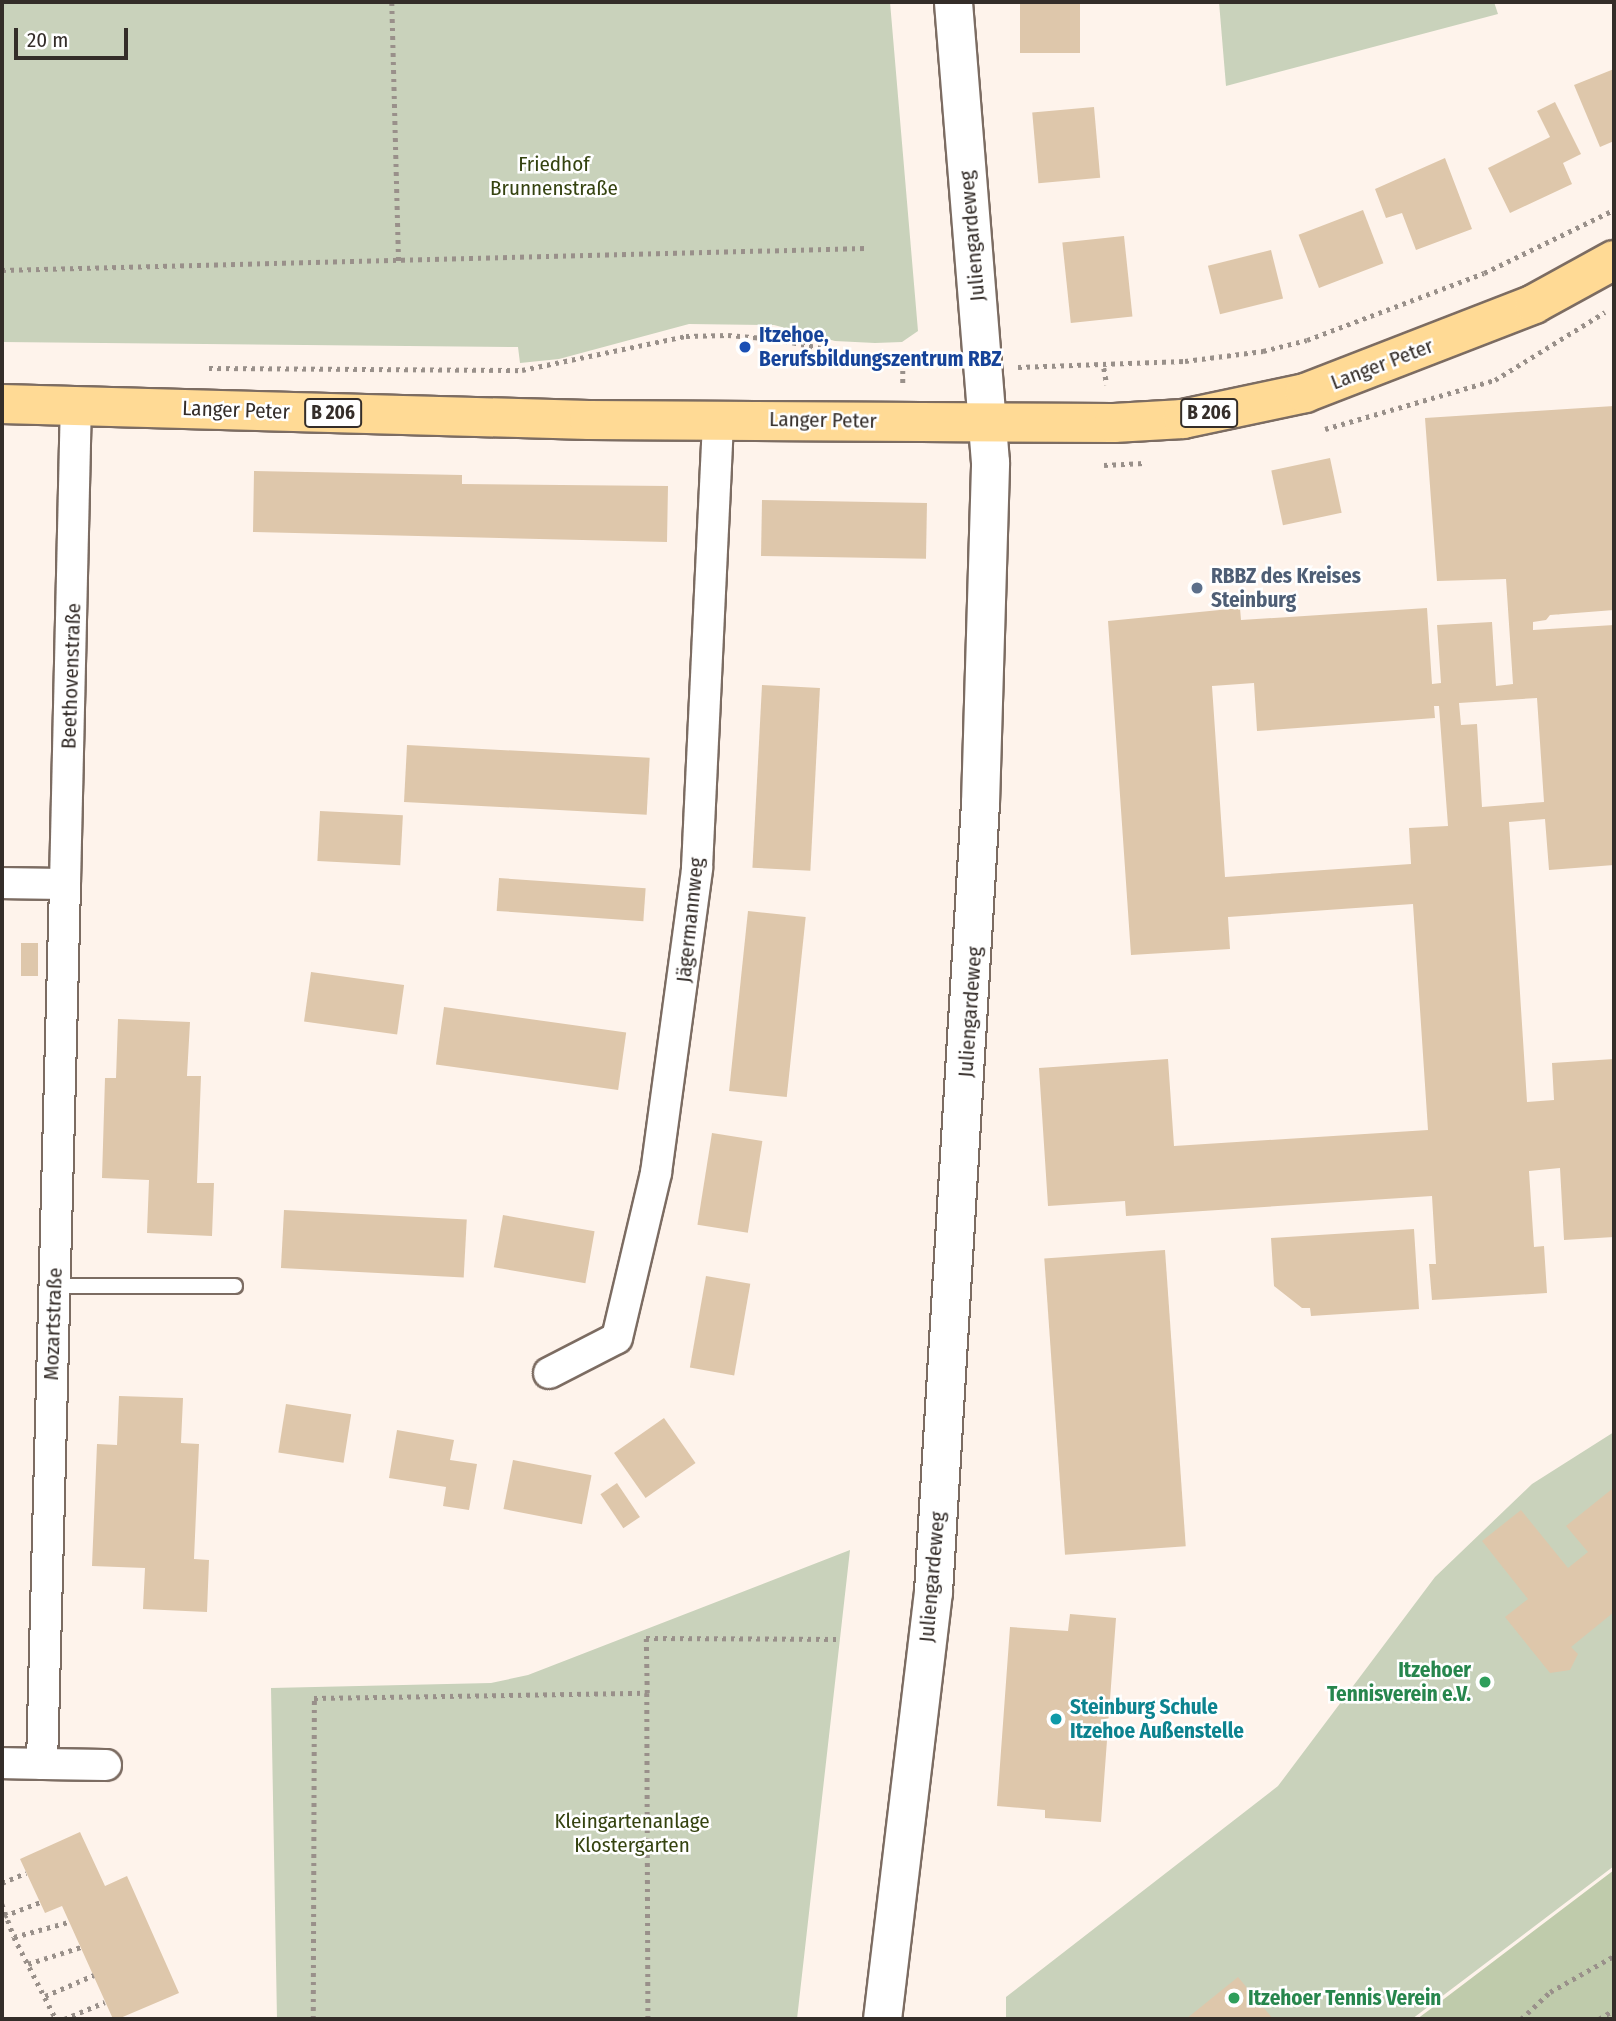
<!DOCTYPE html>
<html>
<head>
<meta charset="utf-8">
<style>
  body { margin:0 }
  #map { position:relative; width:1616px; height:2021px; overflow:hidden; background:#fef3eb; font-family:"Fira Sans Condensed",sans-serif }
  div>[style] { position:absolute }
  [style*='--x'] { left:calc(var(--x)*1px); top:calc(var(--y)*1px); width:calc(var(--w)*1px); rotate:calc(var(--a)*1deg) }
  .green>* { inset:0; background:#c9d2bb }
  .forest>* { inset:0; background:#bfcbab }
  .building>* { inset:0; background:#dec7ab; transform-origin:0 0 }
  .path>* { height:4.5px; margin-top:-2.25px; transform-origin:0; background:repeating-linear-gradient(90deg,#99908a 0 3.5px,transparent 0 8.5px) }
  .roads { filter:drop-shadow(2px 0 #7c6c62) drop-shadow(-2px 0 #7c6c62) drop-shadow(0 2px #7c6c62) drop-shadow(0 -2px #7c6c62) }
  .service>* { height:14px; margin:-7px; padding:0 7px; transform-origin:7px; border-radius:7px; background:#fff }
  .minor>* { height:30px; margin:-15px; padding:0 15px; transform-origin:15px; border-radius:15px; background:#fff }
  .tertiary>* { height:37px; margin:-18.5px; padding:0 18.5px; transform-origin:18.5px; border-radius:18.5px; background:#fff }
  .primary>* { height:38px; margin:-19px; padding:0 19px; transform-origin:19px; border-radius:19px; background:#ffda95 }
  .dots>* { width:19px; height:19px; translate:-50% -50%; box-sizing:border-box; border:4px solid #fff; border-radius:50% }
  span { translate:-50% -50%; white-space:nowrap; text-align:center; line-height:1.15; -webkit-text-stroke:5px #fff; paint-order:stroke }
  .shield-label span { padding:2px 5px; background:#fff; border:2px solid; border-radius:5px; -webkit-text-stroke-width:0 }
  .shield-label { font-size:19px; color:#342d29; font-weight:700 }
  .park-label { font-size:21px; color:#354310 }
  .street-label { font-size:21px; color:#342d29 }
  .transit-label { font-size:21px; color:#164399; font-weight:700 }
  .left { translate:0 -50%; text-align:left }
  .service-label { font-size:21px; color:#4e5e75; font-weight:700 }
  .leisure-label { font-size:21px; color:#27864d; font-weight:700 }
  .right { translate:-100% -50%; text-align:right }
  .culture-label { font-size:21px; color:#0d838f; font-weight:700 }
  .frame { position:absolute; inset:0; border:4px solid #342d29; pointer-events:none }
  .scale { position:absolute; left:14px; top:28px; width:114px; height:32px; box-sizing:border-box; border:4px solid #342d29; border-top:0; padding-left:9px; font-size:21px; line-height:24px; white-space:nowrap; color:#342d29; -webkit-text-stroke:5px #fff; paint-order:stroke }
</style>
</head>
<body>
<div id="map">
  <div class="green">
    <i style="clip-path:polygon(2px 2px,890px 2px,918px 331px,902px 342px,875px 343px,835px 341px,774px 325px,689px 324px,559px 359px,520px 363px,518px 347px,2px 342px)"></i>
    <i style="clip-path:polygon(1219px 2px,1494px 2px,1498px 14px,1226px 86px)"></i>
    <i style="clip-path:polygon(1614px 1432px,1614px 1866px,1412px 2019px,1006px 2019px,1006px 1997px,1278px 1786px,1435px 1577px,1532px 1484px)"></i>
    <i style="clip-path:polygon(850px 1550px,797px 2019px,277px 2019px,271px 1688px,491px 1683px,528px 1675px)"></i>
  </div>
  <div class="forest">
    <i style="clip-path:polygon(1614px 1870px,1614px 2019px,1417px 2019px,1440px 2002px)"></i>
  </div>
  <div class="building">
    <i style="left:1020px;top:2px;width:60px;height:51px"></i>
    <i style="clip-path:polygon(1614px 69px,1614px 141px,1600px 147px,1574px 85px)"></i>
    <i style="clip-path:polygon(1555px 102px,1581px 154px,1563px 163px,1572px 184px,1510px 213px,1488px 168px,1550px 137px,1537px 111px)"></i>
    <i style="left:1094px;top:107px;width:71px;height:62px;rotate:85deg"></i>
    <i style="clip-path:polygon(1445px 158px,1472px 229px,1416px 250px,1402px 213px,1386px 218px,1375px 189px)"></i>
    <i style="left:1363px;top:210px;width:57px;height:69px;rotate:69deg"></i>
    <i style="left:1124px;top:236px;width:81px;height:62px;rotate:84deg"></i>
    <i style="left:1271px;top:250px;width:50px;height:65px;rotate:76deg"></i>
    <i style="clip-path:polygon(evenodd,1614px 406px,1614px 610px,1550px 615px,1546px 620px,1533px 622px,1533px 630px,1614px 625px,1614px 865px,1549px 870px,1545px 819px,1509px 822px,1527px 1102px,1554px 1100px,1552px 1063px,1614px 1059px,1614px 1237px,1564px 1240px,1560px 1168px,1529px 1171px,1534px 1247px,1544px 1246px,1547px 1293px,1432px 1300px,1429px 1264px,1436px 1264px,1432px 1196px,1126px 1216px,1125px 1201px,1048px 1206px,1039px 1068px,1168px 1059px,1174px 1146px,1428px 1130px,1413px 904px,1228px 917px,1230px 949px,1131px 955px,1108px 621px,1240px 608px,1241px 620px,1427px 608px,1432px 684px,1441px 683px,1437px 625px,1492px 622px,1496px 686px,1513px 684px,1506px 579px,1437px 581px,1425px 418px,1614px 406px,1254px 683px,1257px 731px,1435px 718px,1434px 706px,1439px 706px,1448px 826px,1409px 828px,1411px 864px,1225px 877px,1212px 686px,1254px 683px,1614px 406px,1537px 698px,1544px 802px,1482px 807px,1477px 724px,1461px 725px,1459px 703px,1537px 698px)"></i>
    <i style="left:1330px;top:458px;width:56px;height:60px;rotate:78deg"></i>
    <i style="clip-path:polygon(254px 471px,462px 475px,462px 484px,668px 486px,667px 542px,253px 532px)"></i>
    <i style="left:762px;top:500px;width:165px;height:56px;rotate:1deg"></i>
    <i style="left:762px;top:685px;width:58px;height:183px;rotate:3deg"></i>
    <i style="left:407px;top:745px;width:243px;height:57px;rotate:3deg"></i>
    <i style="left:320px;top:811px;width:83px;height:50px;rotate:3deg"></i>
    <i style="left:499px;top:878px;width:147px;height:33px;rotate:4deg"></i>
    <i style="left:748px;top:911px;width:58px;height:181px;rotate:6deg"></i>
    <i style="left:21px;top:943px;width:17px;height:33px"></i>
    <i style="left:311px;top:972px;width:94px;height:50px;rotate:8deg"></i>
    <i style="left:444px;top:1007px;width:184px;height:58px;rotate:8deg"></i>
    <i style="clip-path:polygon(118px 1019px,190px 1022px,187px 1076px,201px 1076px,197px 1183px,214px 1183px,212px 1236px,147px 1233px,149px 1180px,102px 1178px,105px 1078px,116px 1078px)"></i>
    <i style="left:712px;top:1133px;width:51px;height:93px;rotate:9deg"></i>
    <i style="left:284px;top:1210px;width:183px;height:58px;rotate:3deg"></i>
    <i style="left:503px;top:1215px;width:93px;height:53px;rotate:10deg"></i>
    <i style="clip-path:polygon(1414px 1229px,1419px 1309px,1311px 1316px,1310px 1308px,1302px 1308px,1274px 1286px,1271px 1238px)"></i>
    <i style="left:1165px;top:1250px;width:297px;height:121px;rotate:86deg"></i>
    <i style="left:706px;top:1276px;width:45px;height:93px;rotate:10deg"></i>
    <i style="clip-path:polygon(119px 1396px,183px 1398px,181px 1443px,199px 1444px,194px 1559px,209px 1560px,207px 1612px,143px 1609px,145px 1568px,92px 1566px,97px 1444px,117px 1445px)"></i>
    <i style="left:286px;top:1404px;width:66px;height:49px;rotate:9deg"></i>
    <i style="left:664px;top:1418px;width:55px;height:61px;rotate:55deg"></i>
    <i style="clip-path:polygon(397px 1430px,454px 1440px,450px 1460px,477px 1464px,469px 1510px,443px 1506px,446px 1487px,389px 1478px)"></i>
    <i style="left:513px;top:1460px;width:80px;height:50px;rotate:11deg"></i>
    <i style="left:617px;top:1483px;width:41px;height:20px;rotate:56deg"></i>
    <i style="clip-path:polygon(1612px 1489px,1614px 1612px,1571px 1647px,1578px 1654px,1570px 1670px,1550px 1673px,1505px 1617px,1528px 1599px,1482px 1541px,1521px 1510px,1568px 1568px,1588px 1552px,1566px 1526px)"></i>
    <i style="clip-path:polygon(1070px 1614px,1116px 1618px,1101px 1822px,1045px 1818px,1045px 1810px,997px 1806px,1010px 1627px,1068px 1631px)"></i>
    <i style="clip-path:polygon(80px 1832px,105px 1886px,127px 1876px,179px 1993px,118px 2019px,113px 2019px,62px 1906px,45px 1913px,20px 1859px)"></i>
    <i style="clip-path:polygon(1238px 1977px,1273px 2019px,1186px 2019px)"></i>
  </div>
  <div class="path">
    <i style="--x:392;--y:2;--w:260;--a:88.5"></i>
    <i style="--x:2;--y:270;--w:863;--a:-1.46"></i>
    <i style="--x:903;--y:362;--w:24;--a:90"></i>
    <i style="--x:1018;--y:367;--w:167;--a:-2.1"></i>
    <i style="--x:1185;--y:361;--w:79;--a:-7.3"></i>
    <i style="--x:1263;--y:351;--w:45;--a:-14"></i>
    <i style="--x:1307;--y:340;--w:189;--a:-20.7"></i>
    <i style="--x:1484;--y:273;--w:144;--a:-25.9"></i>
    <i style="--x:209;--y:368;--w:313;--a:0.4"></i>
    <i style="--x:522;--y:370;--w:167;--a:-11.7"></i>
    <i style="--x:686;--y:336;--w:42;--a:-1.4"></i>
    <i style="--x:728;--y:335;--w:48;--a:4.8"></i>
    <i style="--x:776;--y:339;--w:112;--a:11.3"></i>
    <i style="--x:886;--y:361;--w:61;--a:3.8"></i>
    <i style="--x:1104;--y:368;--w:17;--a:80"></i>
    <i style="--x:1325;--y:429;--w:177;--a:-16.1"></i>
    <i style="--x:1495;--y:380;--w:129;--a:-31.7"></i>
    <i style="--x:1104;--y:465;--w:40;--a:-2.9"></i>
    <i style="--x:647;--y:1693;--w:326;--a:89.8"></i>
    <i style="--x:2;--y:1883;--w:26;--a:-23"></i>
    <i style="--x:2;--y:1904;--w:35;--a:70"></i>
    <i style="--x:14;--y:1937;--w:92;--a:62.9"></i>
    <i style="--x:4;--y:1916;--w:39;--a:-21"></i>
    <i style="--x:14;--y:1937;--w:57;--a:-15.3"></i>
    <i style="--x:28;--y:1964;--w:56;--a:-17.8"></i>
    <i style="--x:45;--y:1996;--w:53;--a:-23.2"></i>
    <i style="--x:64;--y:2019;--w:44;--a:-22.5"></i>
    <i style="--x:313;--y:2019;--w:321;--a:-89.8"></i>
    <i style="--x:314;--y:1698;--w:333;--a:-0.9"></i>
    <i style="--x:647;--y:1693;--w:55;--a:-91"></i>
    <i style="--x:646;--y:1638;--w:190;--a:0.3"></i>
    <i style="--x:1521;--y:2019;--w:40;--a:-43"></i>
    <i style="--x:1550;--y:1992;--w:73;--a:-29.4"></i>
    <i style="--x:1599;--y:2019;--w:17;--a:-31"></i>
  </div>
  <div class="roads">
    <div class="service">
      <i style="--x:54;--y:1286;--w:181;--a:0"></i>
    </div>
    <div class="minor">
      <i style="--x:2;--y:883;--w:63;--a:0.9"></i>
      <i style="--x:65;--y:884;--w:479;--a:-88.7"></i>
      <i style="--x:549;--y:1373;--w:76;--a:-27.2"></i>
      <i style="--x:617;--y:1338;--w:170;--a:-76.7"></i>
      <i style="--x:656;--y:1173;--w:308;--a:-82.3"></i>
      <i style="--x:697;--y:868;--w:449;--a:-87.3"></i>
      <i style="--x:2;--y:1763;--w:40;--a:1.4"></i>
      <i style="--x:42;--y:1764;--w:880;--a:-88.5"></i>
      <i style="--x:42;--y:1764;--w:64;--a:0.9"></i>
    </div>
    <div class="tertiary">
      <i style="--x:882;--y:2019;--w:430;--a:-83.2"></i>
      <i style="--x:933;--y:1592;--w:790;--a:-86.59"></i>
      <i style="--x:980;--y:803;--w:341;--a:-88.3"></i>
      <i style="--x:990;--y:462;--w:461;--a:-94.6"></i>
    </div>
    <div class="primary">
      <i style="--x:2;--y:404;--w:587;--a:1.56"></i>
      <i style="--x:589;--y:420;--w:525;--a:0.33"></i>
      <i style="--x:1114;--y:423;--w:69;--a:-3.3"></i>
      <i style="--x:1183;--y:419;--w:125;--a:-12"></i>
      <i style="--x:1305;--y:393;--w:246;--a:-21.2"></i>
      <i style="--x:1534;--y:304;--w:91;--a:-28.8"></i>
    </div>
  </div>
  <div class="dots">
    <i style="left:745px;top:347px;background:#1a4fb4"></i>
    <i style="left:1197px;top:588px;background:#5c6f8a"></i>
    <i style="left:1485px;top:1682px;background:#2e9e5b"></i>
    <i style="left:1056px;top:1719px;background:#0f9aa8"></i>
    <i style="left:1234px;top:1998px;background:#2e9e5b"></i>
  </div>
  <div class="shield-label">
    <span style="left:333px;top:413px">B 206</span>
    <span style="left:1209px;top:413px">B 206</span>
  </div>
  <div class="park-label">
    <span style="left:554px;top:176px">Friedhof<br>Brunnenstraße</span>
    <span style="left:632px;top:1833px">Kleingartenanlage<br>Klostergarten</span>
  </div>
  <div class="street-label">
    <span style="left:972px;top:236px;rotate:-95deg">Juliengardeweg</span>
    <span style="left:1382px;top:364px;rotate:-21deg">Langer Peter</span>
    <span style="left:236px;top:410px;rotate:2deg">Langer Peter</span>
    <span style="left:823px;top:420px;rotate:1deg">Langer Peter</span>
    <span style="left:71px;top:676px;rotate:-88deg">Beethovenstraße</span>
    <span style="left:690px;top:920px;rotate:-84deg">Jägermannweg</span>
    <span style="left:970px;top:1012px;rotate:-86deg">Juliengardeweg</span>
    <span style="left:53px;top:1324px;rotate:-88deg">Mozartstraße</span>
    <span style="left:932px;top:1577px;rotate:-85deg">Juliengardeweg</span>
  </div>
  <div class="transit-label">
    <span class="left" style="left:759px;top:347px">Itzehoe,<br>Berufsbildungszentrum RBZ</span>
  </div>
  <div class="service-label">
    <span class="left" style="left:1211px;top:588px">RBBZ des Kreises<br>Steinburg</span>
  </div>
  <div class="leisure-label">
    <span class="right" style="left:1471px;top:1682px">Itzehoer<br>Tennisverein e.V.</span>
    <span class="left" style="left:1248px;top:1998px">Itzehoer Tennis Verein</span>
  </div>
  <div class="culture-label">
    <span class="left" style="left:1070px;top:1719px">Steinburg Schule<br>Itzehoe Außenstelle</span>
  </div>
  <div class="frame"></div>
  <div class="scale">20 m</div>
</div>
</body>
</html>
